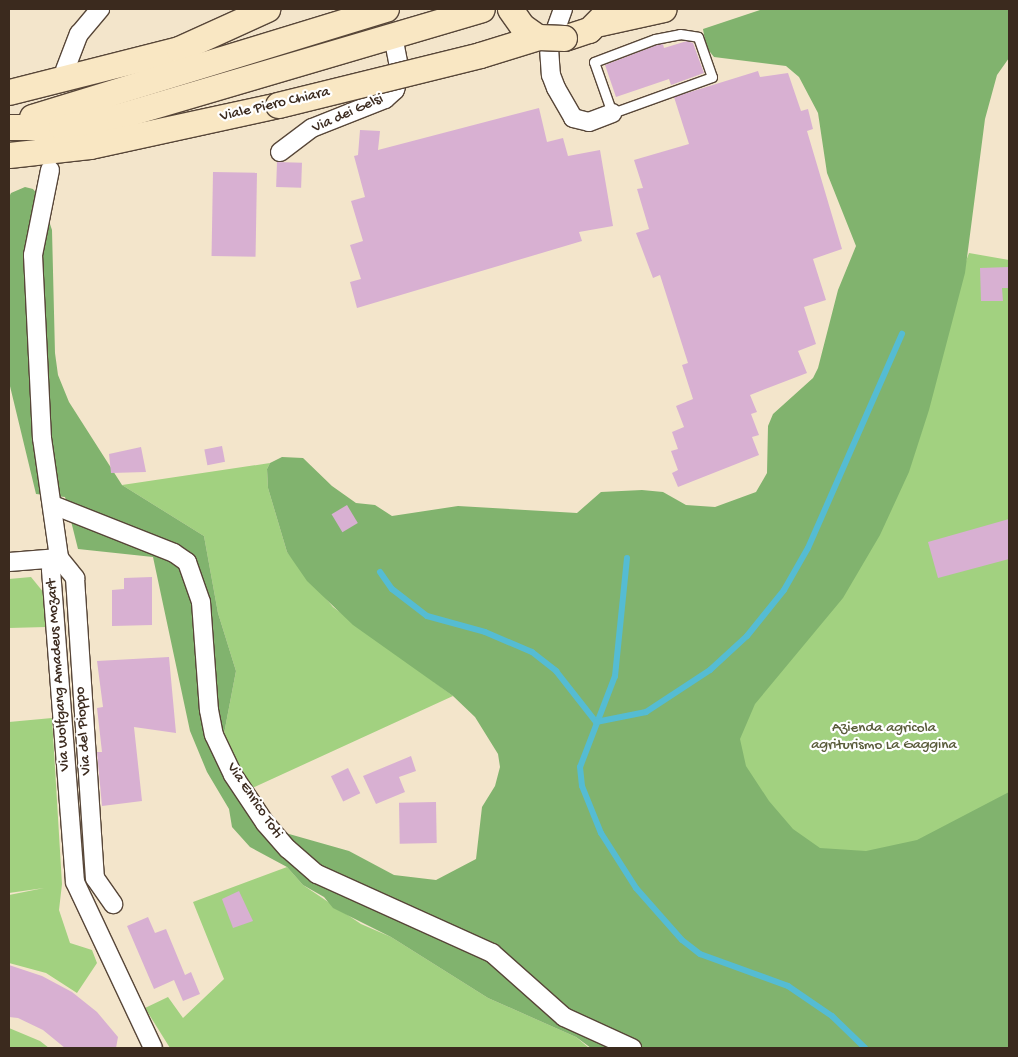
<!DOCTYPE html>
<html>
<head>
<meta charset="utf-8">
<style>
  body { margin:0 }
  #map { position:relative; width:1018px; height:1057px; overflow:hidden; background:#f3e5cb; font-family:"Gochi Hand",sans-serif }
  div>[style] { position:absolute }
  [style*='--x'] { left:calc(var(--x)*1px); top:calc(var(--y)*1px); width:calc(var(--w)*1px); rotate:calc(var(--a)*1deg) }
  .green>* { inset:0; background:#a2d180 }
  .forest>* { inset:0; background:#81b36e }
  .stream>* { height:6px; margin:-3px; padding:0 3px; transform-origin:3px; border-radius:3px; background:#55bcd3 }
  .building>* { inset:0; background:#d8b0d2; transform-origin:0 0 }
  .roads { filter:drop-shadow(1px 0 #574638) drop-shadow(-1px 0 #574638) drop-shadow(0 1px #574638) drop-shadow(0 -1px #574638) }
  .lane>* { height:9px; margin:-4.5px; padding:0 4.5px; transform-origin:4.5px; border-radius:4.5px; background:#fff }
  .street>* { height:18px; margin:-9px; padding:0 9px; transform-origin:9px; border-radius:9px; background:#fff }
  .secondary>* { height:25px; margin:-12.5px; padding:0 12.5px; transform-origin:12.5px; border-radius:12.5px; background:#f9e7c3 }
  .bridges { filter:drop-shadow(1px 0 #574638) drop-shadow(-1px 0 #574638) drop-shadow(0 1px #574638) drop-shadow(0 -1px #574638) }
  .secondary-bridge>* { height:25px; margin:-12.5px; padding:0 12.5px; transform-origin:12.5px; border-radius:12.5px; background:#f9e7c3 }
  span { translate:-50% -50%; white-space:nowrap; text-align:center; line-height:1.15; -webkit-text-stroke:4.5px #fff; paint-order:stroke }
  .street-label { font-size:15px; color:#3b2a1e }
  .park-label { font-size:15px; color:#5a5c3b }
  .frame { position:absolute; inset:0; border:10px solid #3b2a1e; pointer-events:none }
</style>
</head>
<body>
<div id="map">
  <div class="green">
    <i style="clip-path:polygon(969px 253px,1009px 260px,1009px 822px,812px 866px,762px 825px,732px 728px,849px 576px)"></i>
    <i style="clip-path:polygon(270px 463px,267px 469px,268px 488px,287px 552px,333px 607px,453px 696px,248px 790px,223px 739px,236px 671px,218px 613px,204px 536px,122px 485px)"></i>
    <i style="clip-path:polygon(31px 577px,44px 593px,46px 627px,9px 628px,9px 579px)"></i>
    <i style="clip-path:polygon(52px 718px,62px 884px,59px 910px,70px 943px,92px 950px,97px 963px,77px 993px,46px 973px,9px 963px,9px 895px,44px 888px,9px 893px,9px 722px)"></i>
    <i style="clip-path:polygon(287px 867px,303px 885px,361px 924px,391px 937px,488px 998px,576px 1037px,589px 1048px,170px 1048px,145px 1008px,168px 997px,183px 1018px,224px 979px,193px 902px)"></i>
    <i style="clip-path:polygon(9px 1028px,40px 1041px,49px 1048px,9px 1048px)"></i>
  </div>
  <div class="forest">
    <i style="clip-path:polygon(763px 9px,1009px 9px,1009px 58px,997px 75px,985px 119px,965px 273px,929px 410px,909px 472px,880px 535px,843px 598px,755px 704px,740px 739px,746px 766px,769px 801px,793px 829px,820px 848px,866px 851px,917px 840px,1009px 792px,1009px 1048px,591px 1048px,576px 1037px,488px 998px,391px 937px,333px 908px,324px 897px,303px 885px,287px 867px,250px 847px,232px 827px,229px 809px,207px 772px,190px 731px,153px 557px,78px 549px,65px 497px,36px 494px,9px 382px,9px 197px,11px 193px,25px 187px,33px 189px,42px 200px,52px 230px,55px 353px,58px 375px,69px 402px,122px 485px,204px 536px,218px 613px,236px 671px,223px 739px,248px 790px,282px 832px,349px 851px,394px 875px,436px 880px,476px 859px,482px 807px,495px 786px,500px 767px,498px 754px,475px 717px,453px 696px,353px 625px,307px 581px,287px 552px,268px 488px,267px 469px,270px 463px,282px 457px,303px 458px,332px 486px,356px 503px,375px 505px,392px 516px,458px 506px,577px 513px,601px 492px,642px 490px,663px 492px,686px 505px,715px 507px,756px 492px,767px 473px,768px 426px,773px 414px,813px 378px,818px 368px,838px 290px,856px 246px,827px 173px,818px 113px,799px 77px,786px 66px,714px 57px,706px 47px,703px 29px)"></i>
  </div>
  <div class="stream">
    <i style="--x:627;--y:558;--w:119;--a:95.8"></i>
    <i style="--x:615;--y:676;--w:97;--a:111"></i>
    <i style="--x:580;--y:767;--w:19;--a:84"></i>
    <i style="--x:582;--y:786;--w:51;--a:68"></i>
    <i style="--x:601;--y:833;--w:65;--a:57.5"></i>
    <i style="--x:636;--y:888;--w:69;--a:48.5"></i>
    <i style="--x:682;--y:940;--w:23;--a:38"></i>
    <i style="--x:700;--y:954;--w:94;--a:20"></i>
    <i style="--x:788;--y:986;--w:53;--a:34.3"></i>
    <i style="--x:832;--y:1016;--w:46;--a:44.1"></i>
    <i style="--x:380;--y:572;--w:21;--a:55"></i>
    <i style="--x:392;--y:589;--w:44;--a:37.6"></i>
    <i style="--x:427;--y:616;--w:60;--a:15.4"></i>
    <i style="--x:485;--y:632;--w:51;--a:23.1"></i>
    <i style="--x:532;--y:652;--w:31;--a:38"></i>
    <i style="--x:556;--y:671;--w:65;--a:51.9"></i>
    <i style="--x:596;--y:722;--w:51;--a:-11.3"></i>
    <i style="--x:646;--y:712;--w:77;--a:-33.3"></i>
    <i style="--x:710;--y:670;--w:50;--a:-42.6"></i>
    <i style="--x:747;--y:636;--w:59;--a:-51.2"></i>
    <i style="--x:784;--y:590;--w:48;--a:-60.3"></i>
    <i style="--x:808;--y:548;--w:234;--a:-66.3"></i>
  </div>
  <div class="building">
    <i style="clip-path:polygon(687px 41px,693px 43px,704px 73px,671px 85px,669px 79px,616px 97px,605px 65px,657px 45px,663px 44px,664px 48px)"></i>
    <i style="clip-path:polygon(758px 71px,760px 77px,788px 73px,801px 111px,808px 109px,813px 129px,807px 131px,842px 249px,813px 259px,826px 300px,804px 307px,816px 344px,798px 351px,807px 373px,750px 395px,757px 412px,751px 414px,759px 435px,752px 437px,759px 455px,678px 487px,672px 473px,678px 470px,671px 451px,678px 449px,672px 432px,684px 427px,676px 406px,693px 399px,682px 365px,688px 363px,660px 275px,653px 278px,636px 233px,649px 229px,637px 189px,643px 188px,634px 160px,689px 144px,674px 97px)"></i>
    <i style="clip-path:polygon(539px 108px,547px 142px,563px 138px,568px 156px,600px 150px,613px 226px,579px 232px,582px 241px,357px 308px,350px 282px,361px 279px,350px 245px,363px 241px,351px 201px,365px 197px,354px 156px,358px 155px,360px 130px,380px 131px,378px 150px)"></i>
    <i style="left:277px;top:162px;width:25px;height:25px;rotate:2deg"></i>
    <i style="left:213px;top:172px;width:44px;height:84px;rotate:1deg"></i>
    <i style="clip-path:polygon(1009px 267px,1009px 288px,1002px 288px,1003px 301px,981px 301px,980px 268px)"></i>
    <i style="left:222px;top:446px;width:16px;height:18px;rotate:79deg"></i>
    <i style="clip-path:polygon(141px 447px,146px 472px,111px 473px,109px 454px)"></i>
    <i style="left:347px;top:505px;width:21px;height:18px;rotate:59deg"></i>
    <i style="clip-path:polygon(1009px 519px,1009px 559px,938px 578px,928px 542px)"></i>
    <i style="clip-path:polygon(152px 577px,152px 625px,112px 626px,112px 590px,124px 589px,124px 578px)"></i>
    <i style="clip-path:polygon(169px 657px,176px 733px,134px 727px,142px 801px,102px 806px,97px 752px,102px 752px,97px 708px,103px 707px,97px 661px)"></i>
    <i style="clip-path:polygon(411px 756px,416px 771px,399px 777px,405px 792px,376px 804px,363px 776px)"></i>
    <i style="left:348px;top:768px;width:28px;height:19px;rotate:64deg"></i>
    <i style="left:436px;top:802px;width:41px;height:37px;rotate:89deg"></i>
    <i style="clip-path:polygon(239px 891px,253px 921px,233px 928px,222px 899px)"></i>
    <i style="clip-path:polygon(148px 917px,155px 933px,166px 929px,185px 975px,191px 972px,200px 994px,183px 1001px,174px 980px,154px 989px,127px 926px)"></i>
    <i style="clip-path:polygon(9px 965px,42px 976px,72px 992px,97px 1012px,118px 1037px,116px 1048px,65px 1048px,43px 1030px,18px 1018px,9px 1017px)"></i>
  </div>
  <div class="roads">
    <div class="lane">
      <i style="--x:680;--y:34;--w:18;--a:9"></i>
      <i style="--x:698;--y:37;--w:42;--a:70.7"></i>
      <i style="--x:712;--y:77;--w:106;--a:160.2"></i>
      <i style="--x:612;--y:113;--w:54;--a:-109.4"></i>
      <i style="--x:594;--y:62;--w:65;--a:-20.7"></i>
      <i style="--x:655;--y:39;--w:25;--a:-11"></i>
    </div>
    <div class="street">
      <i style="--x:563;--y:9;--w:41;--a:109.7"></i>
      <i style="--x:549;--y:48;--w:27;--a:86"></i>
      <i style="--x:551;--y:75;--w:14;--a:69"></i>
      <i style="--x:556;--y:88;--w:34;--a:60"></i>
      <i style="--x:573;--y:118;--w:16;--a:14"></i>
      <i style="--x:589;--y:122;--w:25;--a:-21"></i>
      <i style="--x:65;--y:70;--w:39;--a:-69"></i>
      <i style="--x:79;--y:34;--w:33;--a:-50"></i>
      <i style="--x:280;--y:152;--w:40;--a:-37"></i>
      <i style="--x:312;--y:128;--w:79;--a:-21.7"></i>
      <i style="--x:385;--y:99;--w:13;--a:-42"></i>
      <i style="--x:395;--y:90;--w:19;--a:-74"></i>
      <i style="--x:400;--y:72;--w:37;--a:-101"></i>
      <i style="--x:50;--y:170;--w:87;--a:101.3"></i>
      <i style="--x:33;--y:255;--w:183;--a:87.2"></i>
      <i style="--x:42;--y:438;--w:121;--a:81.9"></i>
      <i style="--x:59;--y:558;--w:14;--a:124"></i>
      <i style="--x:51;--y:570;--w:313;--a:85.6"></i>
      <i style="--x:75;--y:882;--w:183;--a:64.8"></i>
      <i style="--x:53;--y:505;--w:130;--a:21.6"></i>
      <i style="--x:174;--y:553;--w:16;--a:35"></i>
      <i style="--x:187;--y:562;--w:42;--a:70.7"></i>
      <i style="--x:201;--y:602;--w:108;--a:85.8"></i>
      <i style="--x:209;--y:710;--w:25;--a:79"></i>
      <i style="--x:214;--y:735;--w:44;--a:64.6"></i>
      <i style="--x:233;--y:775;--w:58;--a:56.3"></i>
      <i style="--x:265;--y:823;--w:35;--a:49"></i>
      <i style="--x:288;--y:849;--w:38;--a:41"></i>
      <i style="--x:317;--y:874;--w:192;--a:24.3"></i>
      <i style="--x:492;--y:953;--w:96;--a:41.6"></i>
      <i style="--x:564;--y:1017;--w:75;--a:24.5"></i>
      <i style="--x:59;--y:558;--w:26;--a:51"></i>
      <i style="--x:75;--y:578;--w:301;--a:86.2"></i>
      <i style="--x:95;--y:878;--w:32;--a:55"></i>
      <i style="--x:9;--y:562;--w:50;--a:-4.6"></i>
    </div>
    <div class="secondary">
      <i style="--x:600;--y:23;--w:65;--a:-12.5"></i>
      <i style="--x:564;--y:38;--w:26;--a:-18"></i>
      <i style="--x:589;--y:30;--w:28;--a:-45"></i>
      <i style="--x:9;--y:92;--w:175;--a:-14.2"></i>
      <i style="--x:179;--y:49;--w:97;--a:-24.4"></i>
      <i style="--x:32;--y:117;--w:370;--a:-17"></i>
      <i style="--x:9;--y:127;--w:52;--a:0"></i>
      <i style="--x:61;--y:127;--w:59;--a:-10.7"></i>
      <i style="--x:119;--y:116;--w:378;--a:-16.4"></i>
      <i style="--x:9;--y:155;--w:81;--a:-6.3"></i>
      <i style="--x:90;--y:146;--w:192;--a:-12.3"></i>
    </div>
  </div>
  <div class="bridges">
    <div class="secondary-bridge">
      <i style="--x:510;--y:9;--w:21;--a:55"></i>
      <i style="--x:522;--y:26;--w:19;--a:35"></i>
      <i style="--x:538;--y:37;--w:26;--a:2"></i>
      <i style="--x:278;--y:105;--w:208;--a:-13.9"></i>
      <i style="--x:480;--y:55;--w:61;--a:-17.2"></i>
    </div>
  </div>
  <div class="street-label">
    <span style="left:275px;top:105px;rotate:-13deg">Viale Piero Chiara</span>
    <span style="left:348px;top:114px;rotate:-24deg">Via dei Gelsi</span>
    <span style="left:59px;top:675px;rotate:-94deg">Via Wolfgang Amadeus Mozart</span>
    <span style="left:84px;top:731px;rotate:-94deg">Via del Pioppo</span>
    <span style="left:254px;top:801px;rotate:56deg">Via Enrico Toti</span>
  </div>
  <div class="park-label">
    <span style="left:884px;top:737px">Azienda agricola<br>agriturismo La Gaggina</span>
  </div>
  <div class="frame"></div>
</div>
</body>
</html>
